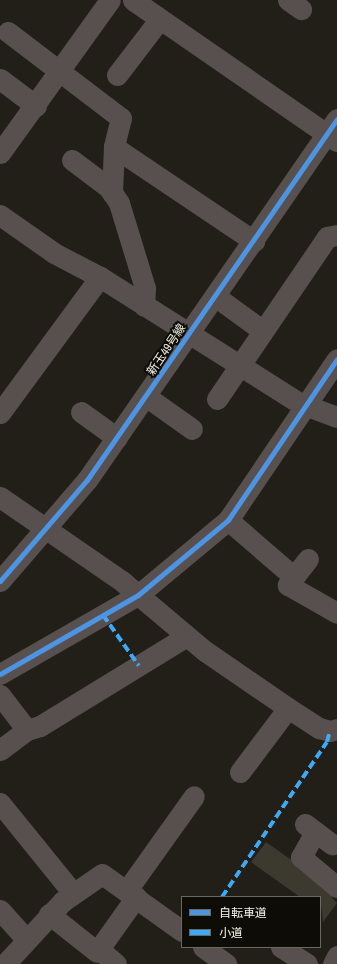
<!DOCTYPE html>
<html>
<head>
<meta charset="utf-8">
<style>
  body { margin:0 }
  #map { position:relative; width:337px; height:964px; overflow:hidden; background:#211f18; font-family:"Archivo Narrow","Noto Sans JP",sans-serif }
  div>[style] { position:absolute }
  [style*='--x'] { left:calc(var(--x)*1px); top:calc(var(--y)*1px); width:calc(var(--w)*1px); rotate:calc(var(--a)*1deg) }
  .building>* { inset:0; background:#3c3a2f }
  .minor>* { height:21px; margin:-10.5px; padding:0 10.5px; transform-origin:10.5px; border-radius:10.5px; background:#57504f }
  .quiet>* { height:4px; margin-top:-2px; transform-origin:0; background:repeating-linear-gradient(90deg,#3fa9f5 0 8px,transparent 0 12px) }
  .cycleway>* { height:5px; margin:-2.5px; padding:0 2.5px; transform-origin:2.5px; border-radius:2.5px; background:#4d94e3 }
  span { translate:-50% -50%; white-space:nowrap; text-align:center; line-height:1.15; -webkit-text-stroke:4px #0d0c06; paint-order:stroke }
  .street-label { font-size:12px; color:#f5f4ea }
  .legend { position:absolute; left:181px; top:896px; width:140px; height:52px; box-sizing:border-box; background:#0d0c06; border:1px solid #6a6961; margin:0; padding:5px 7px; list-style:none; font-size:12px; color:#f5f4ea }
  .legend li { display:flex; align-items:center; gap:8px; height:20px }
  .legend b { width:20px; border:1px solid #6a6961 }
</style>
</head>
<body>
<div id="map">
  <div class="building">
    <i style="clip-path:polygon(266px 842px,331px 888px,332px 898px,337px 903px,323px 922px,320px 897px,300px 897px,251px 862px)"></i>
  </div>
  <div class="minor">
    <i style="--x:133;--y:0;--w:248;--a:34.7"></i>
    <i style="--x:288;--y:0;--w:16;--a:35"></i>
    <i style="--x:8;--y:32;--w:142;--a:37.3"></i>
    <i style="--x:121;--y:118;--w:30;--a:104"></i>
    <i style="--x:114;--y:147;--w:46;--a:92.5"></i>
    <i style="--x:117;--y:75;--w:69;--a:-52.6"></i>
    <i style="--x:0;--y:79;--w:45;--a:36.9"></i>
    <i style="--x:114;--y:147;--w:169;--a:33.9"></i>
    <i style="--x:0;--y:153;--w:188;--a:-54.3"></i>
    <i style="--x:72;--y:160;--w:46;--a:37.1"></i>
    <i style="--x:109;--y:188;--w:18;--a:56"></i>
    <i style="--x:119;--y:203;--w:89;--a:73"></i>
    <i style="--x:145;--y:288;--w:18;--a:93"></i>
    <i style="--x:0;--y:215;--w:66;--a:35.1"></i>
    <i style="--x:54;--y:253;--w:52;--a:27.6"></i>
    <i style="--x:100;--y:277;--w:236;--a:32.3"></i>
    <i style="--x:299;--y:403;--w:40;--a:20.2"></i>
    <i style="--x:215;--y:296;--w:59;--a:36.1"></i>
    <i style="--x:147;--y:397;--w:55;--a:35.4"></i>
    <i style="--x:217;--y:399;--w:196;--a:-55.8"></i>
    <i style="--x:327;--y:237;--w:10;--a:-11"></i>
    <i style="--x:81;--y:412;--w:44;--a:35.8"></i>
    <i style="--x:0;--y:413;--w:169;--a:-53.7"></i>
    <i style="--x:0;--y:497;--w:150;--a:34.6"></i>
    <i style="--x:123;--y:582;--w:107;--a:40.1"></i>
    <i style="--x:205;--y:651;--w:101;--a:34.5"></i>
    <i style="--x:288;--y:708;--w:37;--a:33"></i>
    <i style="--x:319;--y:728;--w:11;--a:15"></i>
    <i style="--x:330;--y:731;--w:7;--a:-16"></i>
    <i style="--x:228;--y:520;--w:87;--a:40.8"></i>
    <i style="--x:308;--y:559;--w:33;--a:128"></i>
    <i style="--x:288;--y:585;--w:56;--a:29.7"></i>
    <i style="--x:0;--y:581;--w:133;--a:-49.3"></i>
    <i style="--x:87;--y:480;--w:439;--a:-55.3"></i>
    <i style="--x:0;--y:674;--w:159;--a:-29.8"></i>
    <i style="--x:138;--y:595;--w:117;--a:-39.8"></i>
    <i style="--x:228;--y:520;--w:194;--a:-55.9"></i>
    <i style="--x:0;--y:695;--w:44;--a:52.4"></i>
    <i style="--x:0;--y:750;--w:34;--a:-37"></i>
    <i style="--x:27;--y:730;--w:14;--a:-17"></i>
    <i style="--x:40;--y:726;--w:172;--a:-31.5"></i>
    <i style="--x:240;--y:772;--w:80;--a:-53.1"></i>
    <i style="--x:0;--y:803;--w:116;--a:51"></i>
    <i style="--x:305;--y:824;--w:34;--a:37"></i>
    <i style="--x:315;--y:832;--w:29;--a:119"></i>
    <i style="--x:301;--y:857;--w:47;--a:39.8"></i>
    <i style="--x:127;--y:890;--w:115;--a:-54.5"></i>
    <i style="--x:0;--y:910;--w:39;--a:48"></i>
    <i style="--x:49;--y:914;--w:61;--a:38.4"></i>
    <i style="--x:203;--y:947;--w:29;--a:36"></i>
    <i style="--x:281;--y:947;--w:31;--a:33"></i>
    <i style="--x:5;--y:964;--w:86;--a:-47.4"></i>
    <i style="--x:63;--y:901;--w:47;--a:-34.7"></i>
    <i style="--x:102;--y:874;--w:98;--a:35.5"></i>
    <i style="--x:116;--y:964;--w:23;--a:-139"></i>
    <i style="--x:99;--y:949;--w:64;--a:-54.6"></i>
    <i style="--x:333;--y:964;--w:9;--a:-63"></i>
  </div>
  <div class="quiet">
    <i style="--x:103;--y:615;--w:62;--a:54.8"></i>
    <i style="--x:222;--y:897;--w:187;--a:-55.9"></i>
    <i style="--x:327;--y:742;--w:11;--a:-75"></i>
  </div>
  <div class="cycleway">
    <i style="--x:0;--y:581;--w:133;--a:-49.3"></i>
    <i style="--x:87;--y:480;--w:439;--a:-55.3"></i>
    <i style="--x:0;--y:674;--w:159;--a:-29.8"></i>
    <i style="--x:138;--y:595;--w:117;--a:-39.8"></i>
    <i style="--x:228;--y:520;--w:194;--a:-55.9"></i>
  </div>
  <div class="street-label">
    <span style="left:167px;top:350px;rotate:-56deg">新玉49号線</span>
  </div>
  <ul class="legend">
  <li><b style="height:5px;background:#4d94e3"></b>自転車道</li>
  <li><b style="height:5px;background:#3fa9f5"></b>小道</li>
  </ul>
</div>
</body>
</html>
